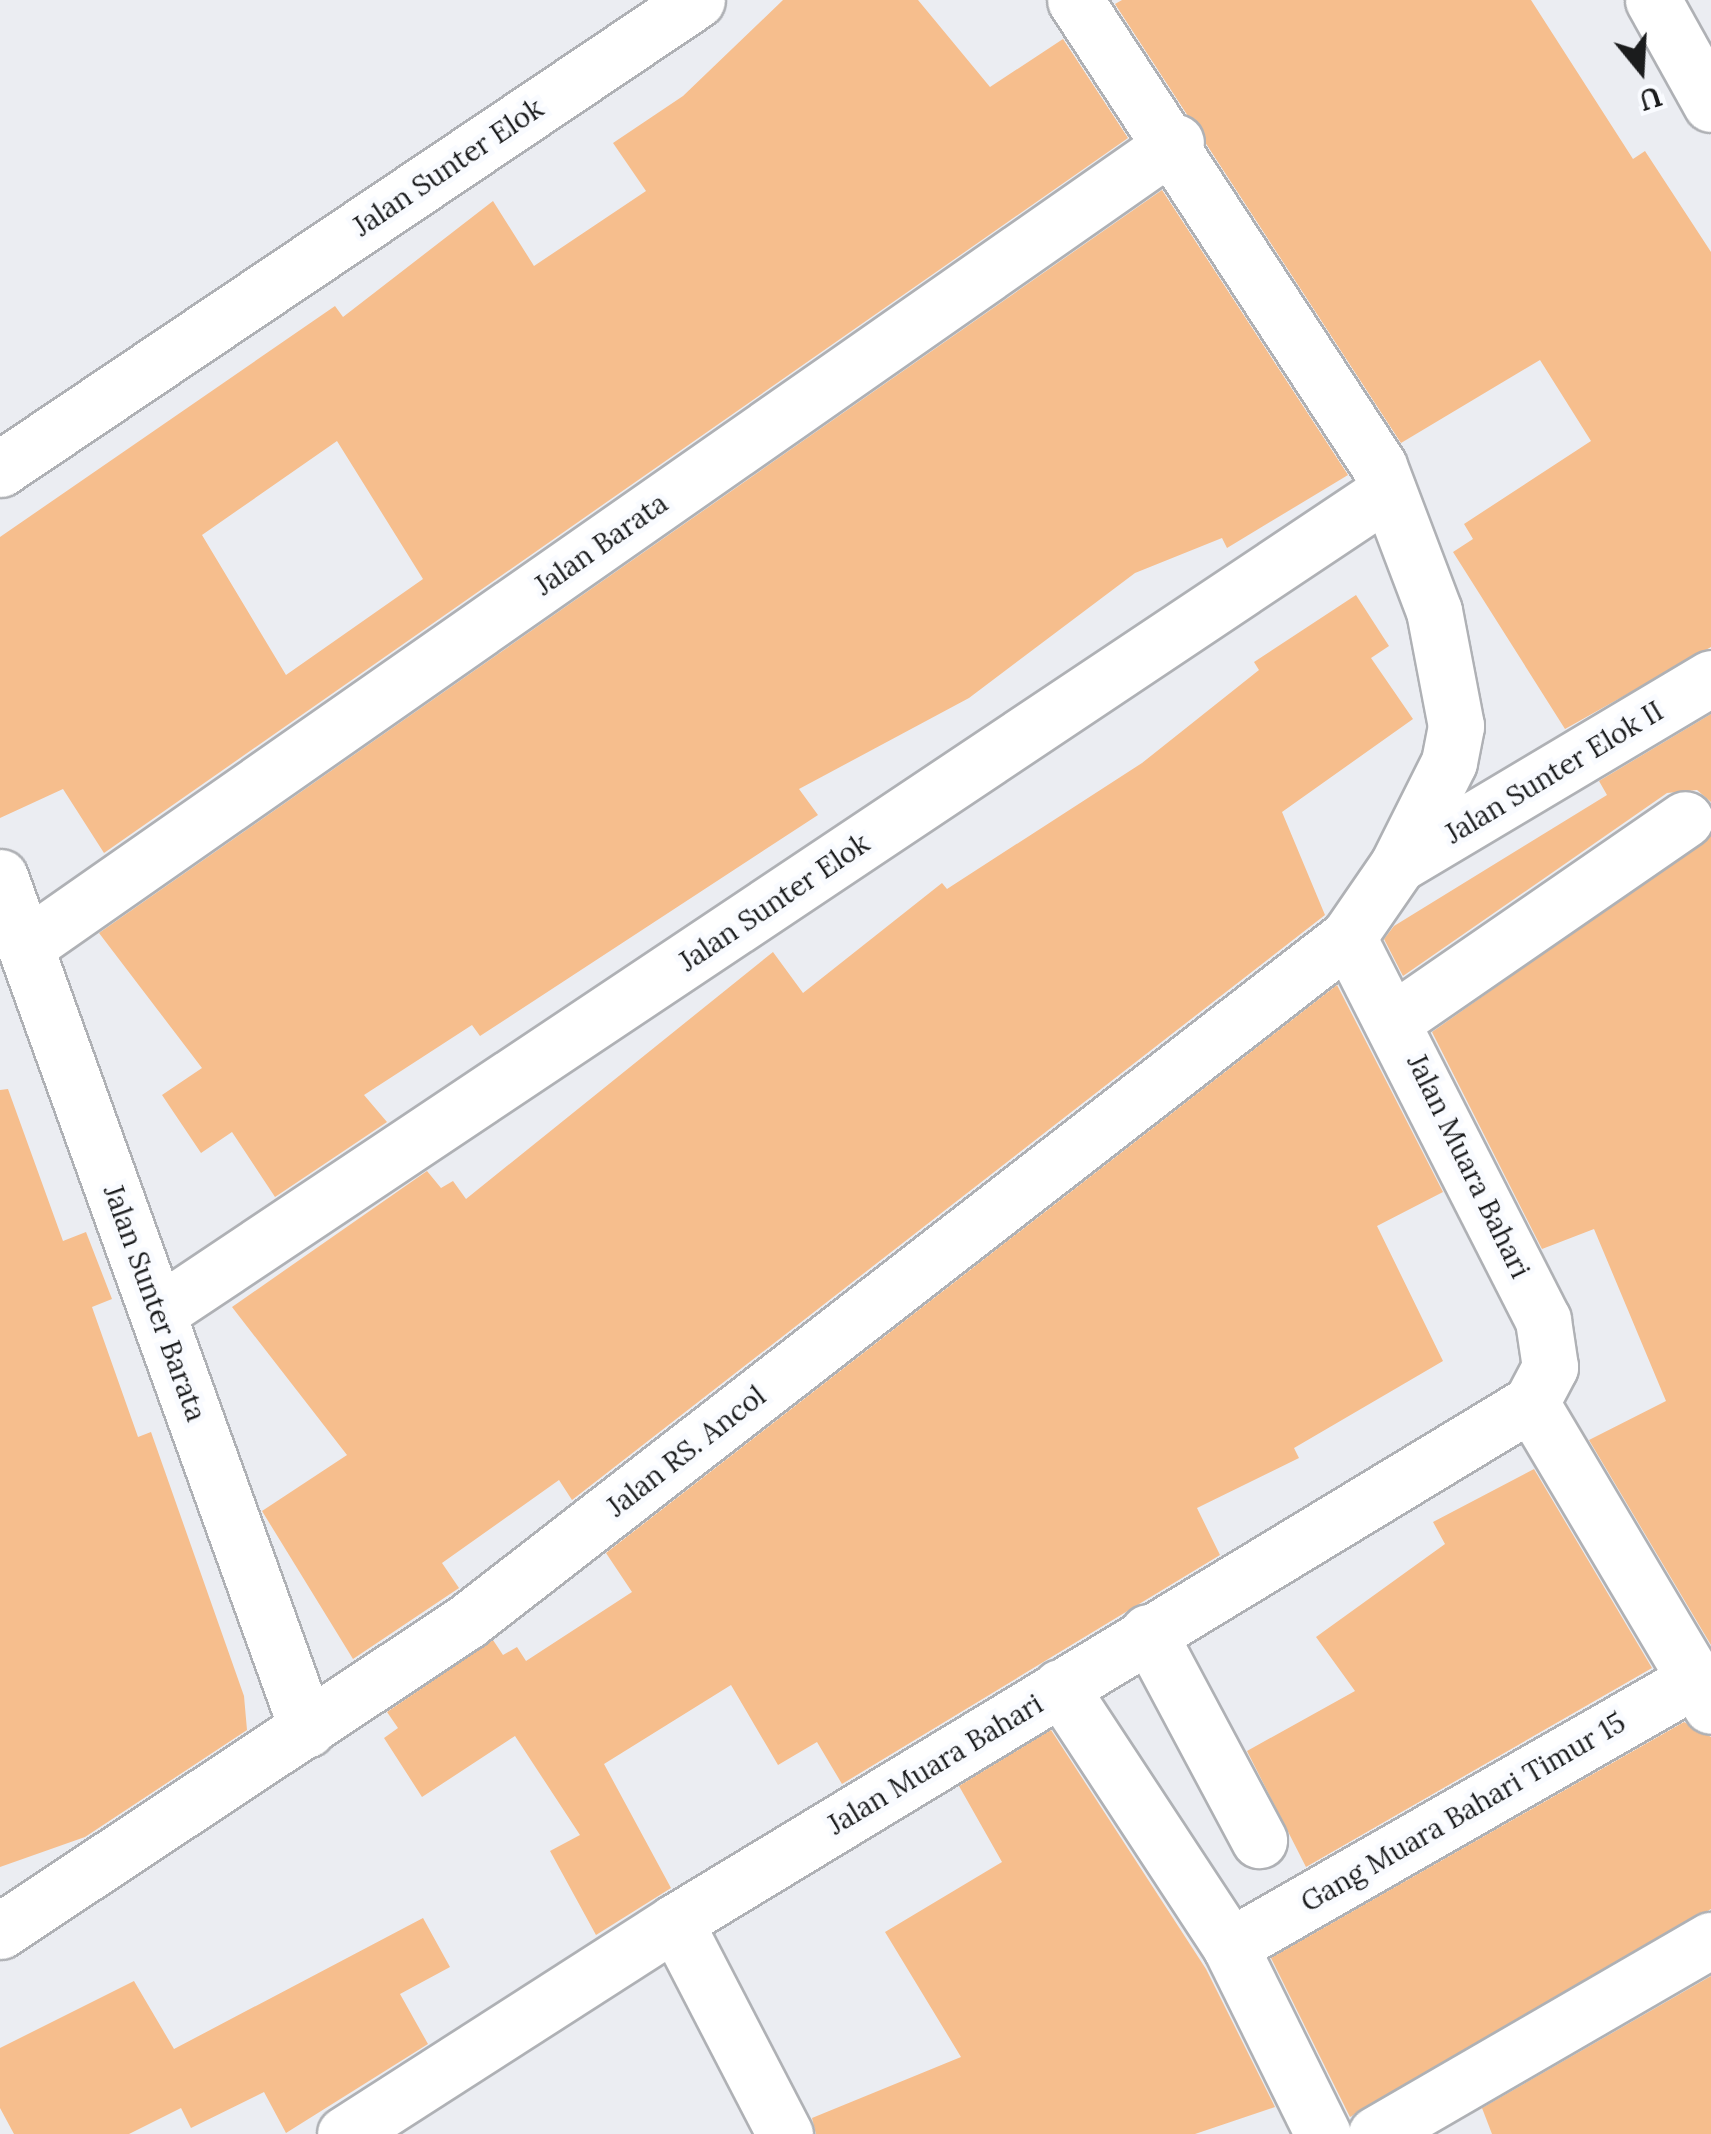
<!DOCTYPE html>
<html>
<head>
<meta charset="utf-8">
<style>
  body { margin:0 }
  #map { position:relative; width:1711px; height:2134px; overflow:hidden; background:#ebedf2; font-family:Lora,serif }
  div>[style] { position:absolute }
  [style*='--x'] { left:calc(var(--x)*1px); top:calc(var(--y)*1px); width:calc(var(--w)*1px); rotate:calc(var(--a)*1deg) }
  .building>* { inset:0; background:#f6be8d }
  .roads { filter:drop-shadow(2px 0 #afb1b5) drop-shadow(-2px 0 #afb1b5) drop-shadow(0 2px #afb1b5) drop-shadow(0 -2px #afb1b5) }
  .minor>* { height:55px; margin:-27.5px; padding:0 27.5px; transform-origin:27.5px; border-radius:27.5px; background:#fff }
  span { translate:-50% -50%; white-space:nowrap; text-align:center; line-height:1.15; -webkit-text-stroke:10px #f9fbff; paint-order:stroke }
  .street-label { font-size:28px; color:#1b1c1d }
  .north { position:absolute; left:1591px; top:20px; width:100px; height:100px; -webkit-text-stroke:8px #f9fbff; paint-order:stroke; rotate:162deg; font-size:28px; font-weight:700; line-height:40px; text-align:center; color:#1b1c1d }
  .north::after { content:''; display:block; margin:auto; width:35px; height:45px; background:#1b1c1d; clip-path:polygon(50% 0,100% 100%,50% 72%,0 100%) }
</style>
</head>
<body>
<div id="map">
  <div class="building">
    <i style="clip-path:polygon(evenodd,783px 0,918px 0,990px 87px,1063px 39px,1128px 138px,104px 853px,63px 789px,0 818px,0 537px,335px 306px,343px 317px,493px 201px,534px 266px,646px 191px,613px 143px,683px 96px,783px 0,337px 441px,423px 579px,286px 675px,202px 535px,337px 441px)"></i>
    <i style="clip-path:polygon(1122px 0,1531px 0,1633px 159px,1645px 151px,1711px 252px,1711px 647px,1565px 729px,1453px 552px,1473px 539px,1464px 524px,1591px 441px,1540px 360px,1401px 443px,1115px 4px)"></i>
    <i style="clip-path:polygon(1162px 190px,1348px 475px,1227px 548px,1222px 538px,1135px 573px,969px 698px,799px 789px,818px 815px,480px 1036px,472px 1025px,364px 1095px,387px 1122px,275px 1197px,232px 1132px,201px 1153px,162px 1095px,202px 1068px,99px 933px)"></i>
    <i style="clip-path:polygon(1356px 595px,1389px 646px,1371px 658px,1413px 719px,1282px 812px,1325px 915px,572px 1500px,559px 1480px,442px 1563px,459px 1588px,353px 1659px,262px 1511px,347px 1455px,232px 1307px,427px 1171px,441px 1188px,453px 1181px,466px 1199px,773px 952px,803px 993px,942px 883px,947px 889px,1142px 763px,1259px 670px,1254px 662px)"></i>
    <i style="clip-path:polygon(1711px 714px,1711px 802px,1697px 790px,1667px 793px,1403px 976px,1384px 939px,1394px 926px,1607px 795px,1599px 781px)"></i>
    <i style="clip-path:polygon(1711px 835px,1711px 1645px,1589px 1440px,1666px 1401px,1594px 1229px,1542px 1249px,1432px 1032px)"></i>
    <i style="clip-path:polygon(1337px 985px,1443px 1192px,1377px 1226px,1443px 1361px,1294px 1448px,1299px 1458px,1197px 1508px,1220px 1555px,842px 1784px,817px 1742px,778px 1765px,731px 1685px,604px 1764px,671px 1888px,596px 1935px,550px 1851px,580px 1835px,515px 1736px,422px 1797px,384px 1738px,398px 1728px,387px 1712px,493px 1640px,503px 1655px,517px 1647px,526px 1661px,632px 1592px,606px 1553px)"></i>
    <i style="clip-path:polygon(8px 1089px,63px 1241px,86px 1232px,112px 1299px,92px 1307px,138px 1437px,151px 1432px,244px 1696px,247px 1730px,85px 1837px,0 1867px,0 1090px)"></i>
    <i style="clip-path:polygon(1534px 1469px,1652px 1668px,1306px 1867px,1247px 1751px,1355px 1691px,1316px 1637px,1445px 1544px,1433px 1522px)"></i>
    <i style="clip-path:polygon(1684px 1722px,1711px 1737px,1711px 1909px,1350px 2117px,1271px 1958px)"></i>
    <i style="clip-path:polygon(1051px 1730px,1206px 1969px,1275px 2107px,1195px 2134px,816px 2134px,812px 2118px,961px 2057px,885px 1932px,1002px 1862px,959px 1786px)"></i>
    <i style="clip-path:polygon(423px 1918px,450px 1967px,400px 1994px,428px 2044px,286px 2133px,264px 2092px,191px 2128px,181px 2108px,129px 2134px,14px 2134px,0 2108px,0 2048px,134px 1981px,174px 2049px)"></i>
    <i style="clip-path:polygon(1711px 1976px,1711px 2134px,1492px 2134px,1482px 2108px)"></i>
  </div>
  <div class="roads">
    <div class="minor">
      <i style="--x:1653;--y:0;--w:119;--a:60.9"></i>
      <i style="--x:0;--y:469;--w:840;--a:-33.94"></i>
      <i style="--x:1399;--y:864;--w:363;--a:-30.8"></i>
      <i style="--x:0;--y:877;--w:906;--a:70.18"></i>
      <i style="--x:26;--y:946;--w:1403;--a:-34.96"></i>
      <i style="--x:1397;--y:1018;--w:350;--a:-34.6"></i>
      <i style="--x:159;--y:1312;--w:1478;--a:-33.74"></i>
      <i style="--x:1531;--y:1403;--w:352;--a:59.3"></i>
      <i style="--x:1148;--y:1632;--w:236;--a:61.9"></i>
      <i style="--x:1060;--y:1687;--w:310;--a:56.7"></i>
      <i style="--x:1230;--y:1946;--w:210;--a:63.7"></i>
      <i style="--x:675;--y:1922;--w:239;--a:62.6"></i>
      <i style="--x:0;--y:1931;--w:559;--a:-33.55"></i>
      <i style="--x:466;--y:1622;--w:1117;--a:-37.83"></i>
      <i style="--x:1348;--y:937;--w:86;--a:-55.4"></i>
      <i style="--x:1397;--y:866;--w:116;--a:-63.4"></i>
      <i style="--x:1449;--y:762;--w:37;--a:-79"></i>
      <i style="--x:1456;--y:726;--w:117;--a:-100.8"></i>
      <i style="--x:1434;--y:611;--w:155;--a:-110.8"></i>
      <i style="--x:1379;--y:466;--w:556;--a:-123.12"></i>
      <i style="--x:1230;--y:1946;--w:537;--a:-29.81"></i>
      <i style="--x:345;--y:2134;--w:392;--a:-32.7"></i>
      <i style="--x:675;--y:1922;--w:1001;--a:-31.23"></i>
      <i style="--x:1531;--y:1403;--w:41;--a:-62.2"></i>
      <i style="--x:1550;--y:1367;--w:48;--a:-98.5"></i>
      <i style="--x:1543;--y:1320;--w:430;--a:-117"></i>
      <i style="--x:1376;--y:2134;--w:387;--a:-30.1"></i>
    </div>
  </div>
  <div class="street-label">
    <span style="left:448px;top:167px;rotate:-34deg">Jalan Sunter Elok</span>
    <span style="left:601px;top:544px;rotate:-35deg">Jalan Barata</span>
    <span style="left:1554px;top:772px;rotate:-31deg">Jalan Sunter Elok II</span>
    <span style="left:774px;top:902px;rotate:-34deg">Jalan Sunter Elok</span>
    <span style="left:1469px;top:1166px;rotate:64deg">Jalan Muara Bahari</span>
    <span style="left:155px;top:1303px;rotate:70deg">Jalan Sunter Barata</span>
    <span style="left:686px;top:1451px;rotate:-38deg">Jalan RS. Ancol</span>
    <span style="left:935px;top:1764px;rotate:-31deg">Jalan Muara Bahari</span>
    <span style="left:1463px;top:1812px;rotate:-30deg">Gang Muara Bahari Timur 15</span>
  </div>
  <div class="north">U</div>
</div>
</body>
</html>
